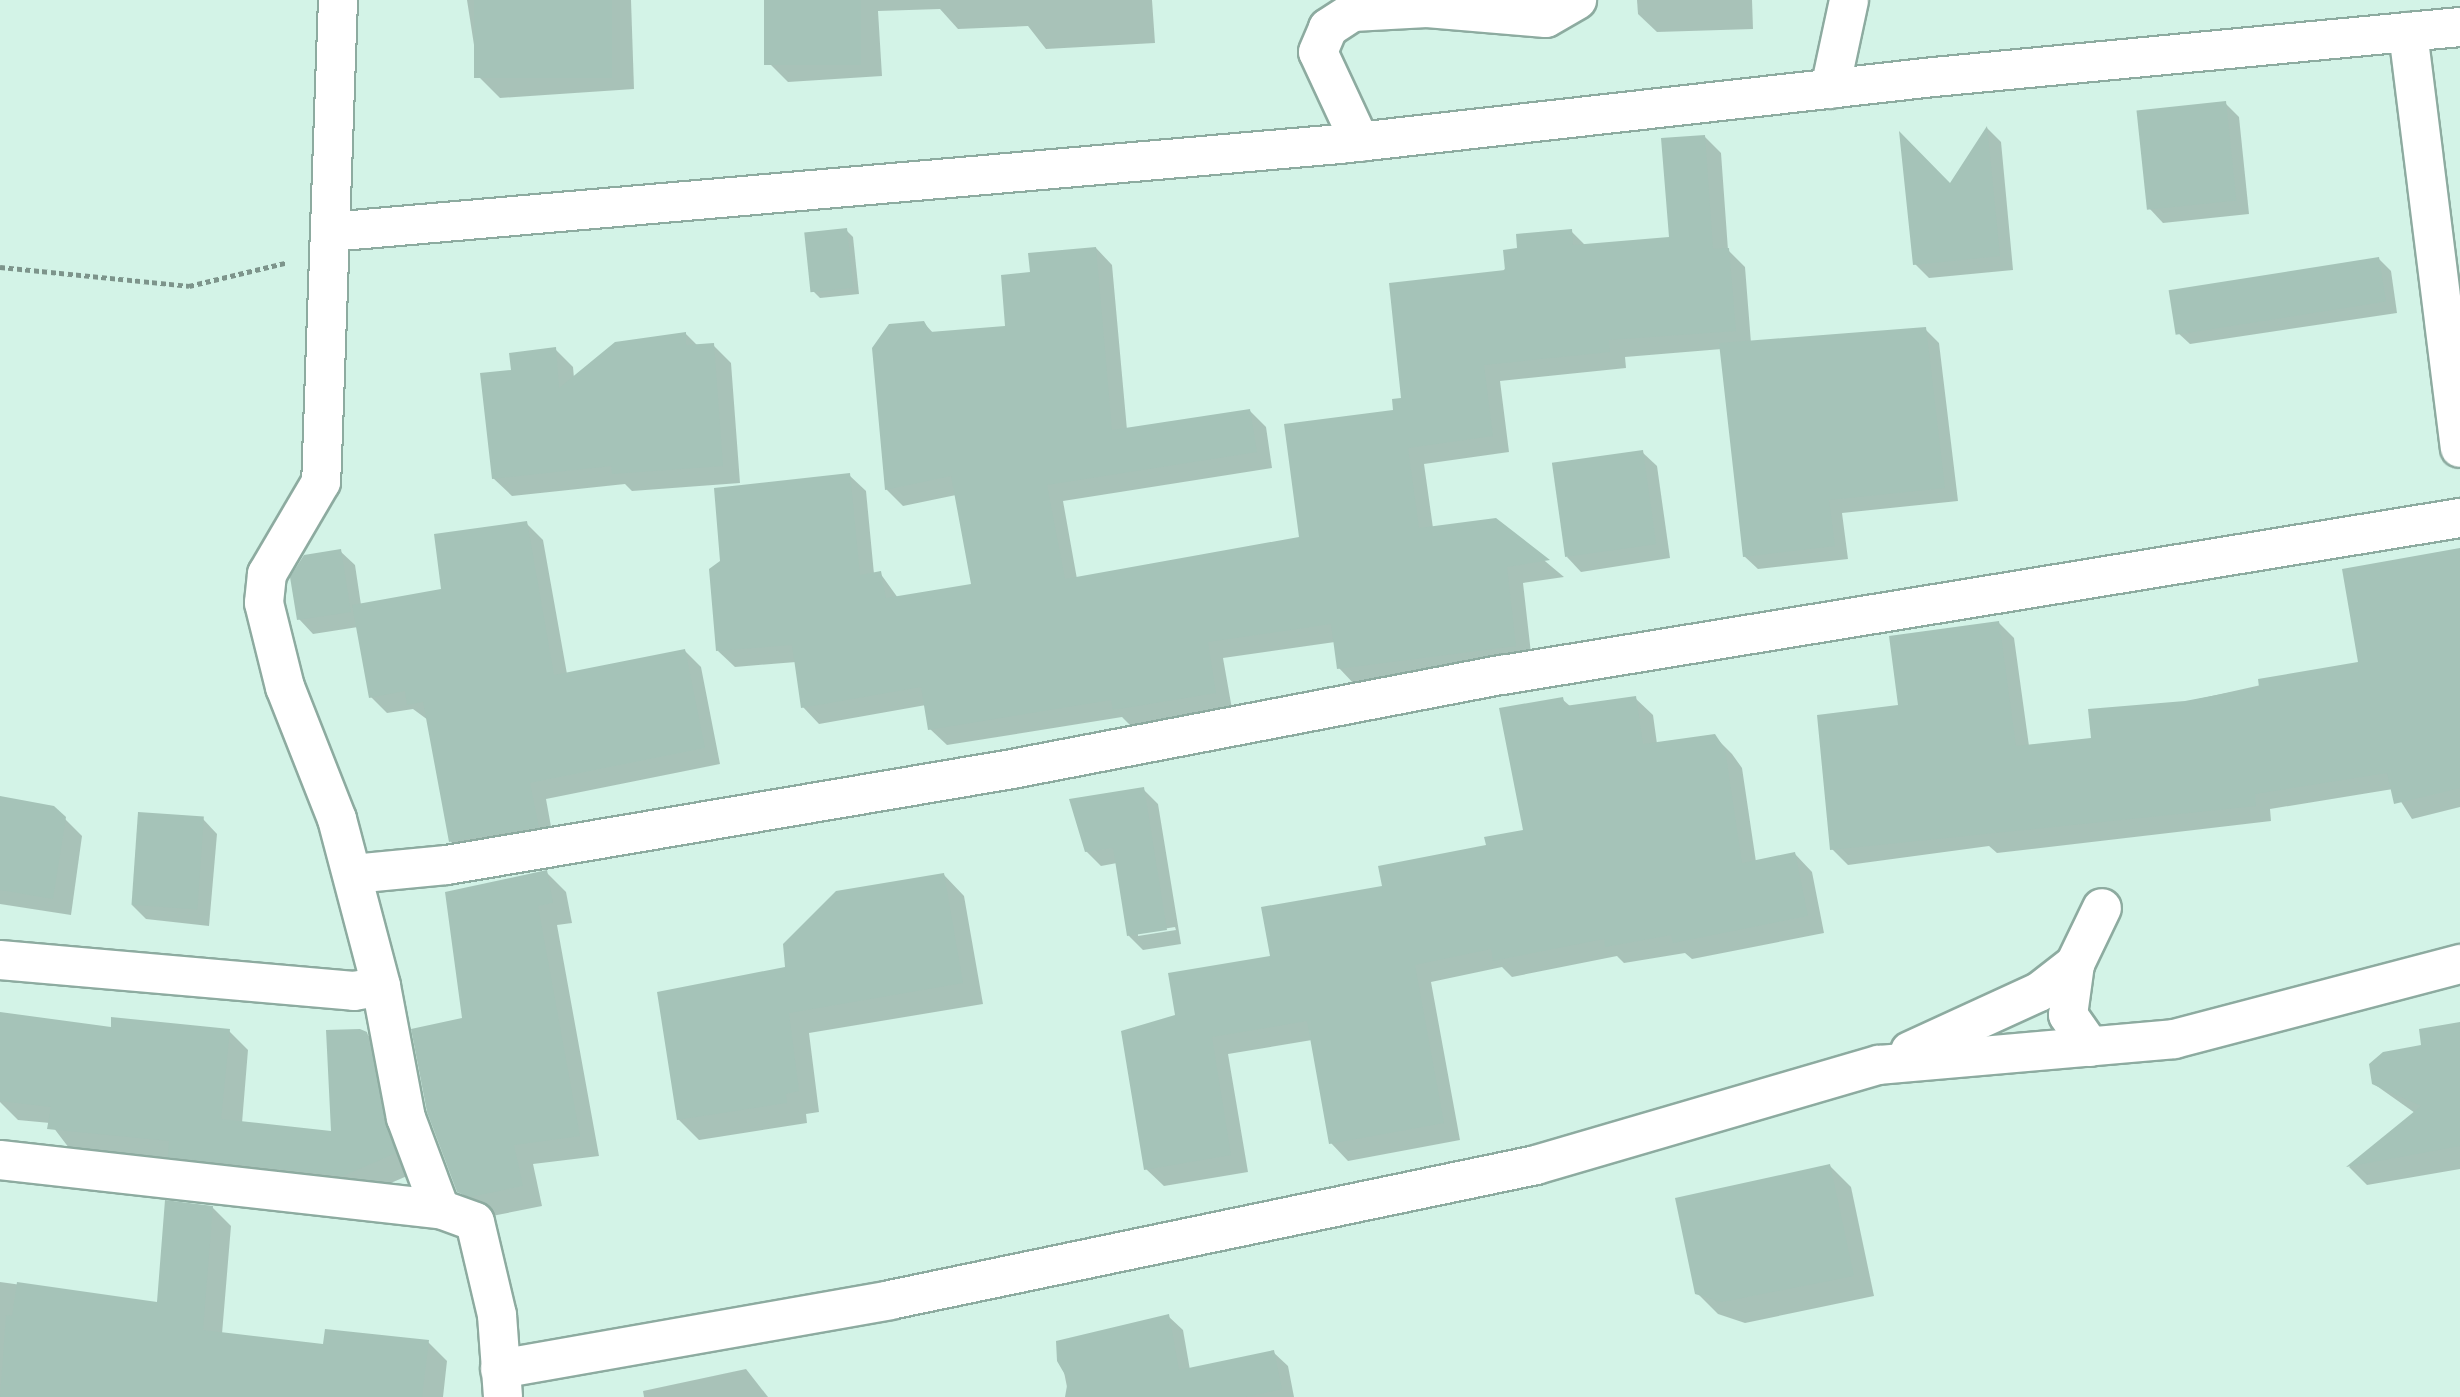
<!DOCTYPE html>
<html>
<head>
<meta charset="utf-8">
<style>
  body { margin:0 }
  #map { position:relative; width:2460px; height:1397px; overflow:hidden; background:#d3f3e7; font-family:Raleway,sans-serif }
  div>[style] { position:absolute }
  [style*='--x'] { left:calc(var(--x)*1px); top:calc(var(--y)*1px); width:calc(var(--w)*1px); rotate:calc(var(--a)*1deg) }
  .shadow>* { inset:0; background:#0003 }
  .building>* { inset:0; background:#a5c3b8; transform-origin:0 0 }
  .path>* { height:4.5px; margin-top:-2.25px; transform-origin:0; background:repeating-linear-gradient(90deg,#7d948b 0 5px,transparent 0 8.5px) }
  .roads { filter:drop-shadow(2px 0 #8daba0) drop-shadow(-2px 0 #8daba0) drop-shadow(0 2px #8daba0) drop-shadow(0 -2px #8daba0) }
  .minor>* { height:38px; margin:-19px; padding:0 19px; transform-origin:19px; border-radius:19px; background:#fff }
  span { translate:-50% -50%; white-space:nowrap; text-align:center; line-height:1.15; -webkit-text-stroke:6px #fff; paint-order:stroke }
</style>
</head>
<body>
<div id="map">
  <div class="shadow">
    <i style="clip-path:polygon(467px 0,631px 0,634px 89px,500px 98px,479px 77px)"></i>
    <i style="clip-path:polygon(766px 0,1152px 0,1155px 43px,1046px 49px,1028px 26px,958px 29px,940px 9px,878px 11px,882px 76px,788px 82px,770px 64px)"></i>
    <i style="clip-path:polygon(1637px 0,1752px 0,1753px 29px,1657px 32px,1638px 14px)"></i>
    <i style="clip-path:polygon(2225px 103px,2239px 117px,2249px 214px,2163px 223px,2149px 208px)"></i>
    <i style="clip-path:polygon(1987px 128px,2001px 142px,2013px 270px,1929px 278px,1915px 264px,1950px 186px)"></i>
    <i style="clip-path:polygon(1704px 136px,1721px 153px,1728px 250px,1745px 267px,1751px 343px,1925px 329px,1939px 343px,1958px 501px,1842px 513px,1848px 559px,1758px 569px,1744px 556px,1722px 349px,1625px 357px,1626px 368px,1500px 381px,1509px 452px,1424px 464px,1433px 528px,1496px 520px,1564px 577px,1523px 583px,1532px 662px,1355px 685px,1339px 668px,1335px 642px,1223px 658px,1232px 709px,1131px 726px,1122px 717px,947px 745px,930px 729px,926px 705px,819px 724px,803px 707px,796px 662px,735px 667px,718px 651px,849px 475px,866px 491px,874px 574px,880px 573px,898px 598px,974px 585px,956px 495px,903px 506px,886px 489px,924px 323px,934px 334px,1007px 327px,1032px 274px,1096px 248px,1112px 265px,1127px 430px,1249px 410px,1266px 427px,1272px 468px,1063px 501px,1077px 579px,1301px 539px,1519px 250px,1571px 231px,1586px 246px,1671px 239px)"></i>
    <i style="clip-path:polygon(846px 230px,853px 237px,859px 294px,820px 298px,813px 291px)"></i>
    <i style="clip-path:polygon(2379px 259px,2391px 271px,2397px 313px,2190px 344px,2177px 332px)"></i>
    <i style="clip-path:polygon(685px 333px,698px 346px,713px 345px,731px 363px,740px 483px,632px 491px,625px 484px,512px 496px,493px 478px,513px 371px,555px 349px,573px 367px,574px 378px)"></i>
    <i style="clip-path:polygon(1642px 452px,1657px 466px,1670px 558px,1581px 572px,1567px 557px)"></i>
    <i style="clip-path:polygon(526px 523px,543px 540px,567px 674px,684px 650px,701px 667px,720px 764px,546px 799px,554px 843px,467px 858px,451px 842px,428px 720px,413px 709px,387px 713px,371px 697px,358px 627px,313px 634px,299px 619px,340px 551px,355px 565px,361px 605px,442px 590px)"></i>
    <i style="clip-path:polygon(2460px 550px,2460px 807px,2412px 819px,2393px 789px,2270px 809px,2271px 821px,1997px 853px,1989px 846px,1848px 865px,1832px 849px,1900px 706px,1998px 622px,2014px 638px,2029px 746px,2093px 740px,2185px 702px,2360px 663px)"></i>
    <i style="clip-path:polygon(1635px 698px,1653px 715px,1657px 744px,1714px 736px,1732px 754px,1742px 768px,1756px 862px,1795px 854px,1812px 872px,1824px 933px,1692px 959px,1685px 953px,1624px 963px,1617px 956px,1512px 977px,1502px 967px,1431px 982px,1460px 1140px,1348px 1161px,1331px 1143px,1312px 1040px,1228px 1054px,1248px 1172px,1164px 1186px,1146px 1169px,1177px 1017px,1384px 887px,1525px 831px,1562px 699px,1571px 707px)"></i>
    <i style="clip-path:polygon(evenodd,1143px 789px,1158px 804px,1181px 944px,1143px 950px,1129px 936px,1117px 863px,1101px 866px,1086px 851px,1143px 789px,1175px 927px,1176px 930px,1138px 936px,1138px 933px,1175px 927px)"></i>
    <i style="clip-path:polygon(0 808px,64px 818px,82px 836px,71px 915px,0 904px)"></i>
    <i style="clip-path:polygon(203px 819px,217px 834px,209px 926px,146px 919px,132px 905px)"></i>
    <i style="clip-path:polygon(546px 872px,566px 892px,572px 923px,557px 925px,599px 1156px,533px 1164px,542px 1206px,492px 1216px,458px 1191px,464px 1019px)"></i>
    <i style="clip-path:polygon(944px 875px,964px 896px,983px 1004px,809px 1033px,819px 1112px,806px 1114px,807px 1123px,699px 1140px,678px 1119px,787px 969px)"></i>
    <i style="clip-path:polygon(0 1024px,229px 1031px,248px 1050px,242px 1123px,333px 1133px,366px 1033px,386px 1053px,414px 1173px,363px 1195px,189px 1175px,172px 1158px,69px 1148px,50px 1123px,18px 1120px,0 1102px)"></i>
    <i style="clip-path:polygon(2460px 1026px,2460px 1169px,2367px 1185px,2349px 1167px,2415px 1113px,2374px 1084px)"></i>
    <i style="clip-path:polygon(1830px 1166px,1851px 1187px,1874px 1296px,1745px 1323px,1718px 1314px,1697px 1293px)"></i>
    <i style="clip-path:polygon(212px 1207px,231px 1226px,222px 1334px,325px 1346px,428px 1342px,447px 1361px,443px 1397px,0 1397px,0 1282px,159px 1304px)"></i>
    <i style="clip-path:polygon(1168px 1316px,1183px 1330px,1190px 1370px,1273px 1352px,1288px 1366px,1294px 1397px,1069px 1397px,1058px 1342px)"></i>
    <i style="clip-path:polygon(746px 1369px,768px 1397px,644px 1397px,643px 1391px)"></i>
  </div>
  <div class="building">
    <i style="left:474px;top:0;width:138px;height:78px"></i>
    <i style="left:764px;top:0;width:97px;height:65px"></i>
    <i style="left:2226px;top:101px;width:100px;height:90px;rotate:84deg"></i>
    <i style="clip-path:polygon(1987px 126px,2000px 256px,1913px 265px,1899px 131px,1950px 183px)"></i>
    <i style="clip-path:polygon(1705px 135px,1713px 249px,1729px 248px,1736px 331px,1609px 340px,1610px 352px,1484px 365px,1493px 436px,1408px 448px,1419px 528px,1496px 518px,1550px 560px,1507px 567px,1516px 646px,1337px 669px,1331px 624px,1208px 642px,1216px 693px,1113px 710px,1111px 700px,928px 730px,921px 687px,801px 708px,792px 645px,716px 651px,709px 569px,720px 561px,714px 488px,850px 473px,860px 575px,881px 571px,886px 598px,971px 584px,951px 476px,885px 490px,872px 348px,889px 324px,924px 321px,930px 332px,1005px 326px,1001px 275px,1030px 272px,1028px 253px,1096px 247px,1112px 430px,1250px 409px,1257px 452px,1047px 485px,1065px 579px,1299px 537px,1284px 424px,1393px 410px,1392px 399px,1401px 398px,1389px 283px,1505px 270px,1503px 250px,1517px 248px,1516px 234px,1572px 229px,1573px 245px,1669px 237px,1661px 138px)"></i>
    <i style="left:847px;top:228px;width:60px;height:43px;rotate:84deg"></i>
    <i style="left:2379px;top:257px;width:45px;height:213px;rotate:81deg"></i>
    <i style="clip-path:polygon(1926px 327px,1945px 488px,1829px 500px,1835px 546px,1743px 557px,1719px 343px)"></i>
    <i style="clip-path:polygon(686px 332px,686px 345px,714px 343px,723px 466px,612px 474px,611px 466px,492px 479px,480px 373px,511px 370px,509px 353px,556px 347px,559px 388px,615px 342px)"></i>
    <i style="left:1643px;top:450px;width:95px;height:92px;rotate:82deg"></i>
    <i style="clip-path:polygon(527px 521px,554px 675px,685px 649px,705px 748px,530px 783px,539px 827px,449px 842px,423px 702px,407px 705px,405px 691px,369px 698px,352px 605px,441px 589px,434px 534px)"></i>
    <i style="clip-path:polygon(2460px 548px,2460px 788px,2394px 804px,2387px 773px,2255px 794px,2256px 806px,1830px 850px,1817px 715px,1898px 705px,1889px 636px,1999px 621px,2016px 746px,2091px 738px,2088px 709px,2185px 701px,2259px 687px,2258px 679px,2358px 662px,2342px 569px)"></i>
    <i style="clip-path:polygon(341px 549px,351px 612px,297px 620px,290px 577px,304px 555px)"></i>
    <i style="clip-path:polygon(1636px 696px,1643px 744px,1715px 734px,1725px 749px,1742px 863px,1795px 852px,1808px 916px,1673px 943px,1671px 935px,1605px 947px,1604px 939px,1493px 961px,1491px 949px,1415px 965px,1444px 1123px,1329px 1144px,1307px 1021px,1212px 1037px,1231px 1155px,1144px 1170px,1121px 1031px,1175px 1015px,1168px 973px,1270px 956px,1261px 907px,1382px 886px,1378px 866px,1486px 845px,1484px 837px,1523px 830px,1499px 708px,1563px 697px,1565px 706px)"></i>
    <i style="clip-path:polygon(1144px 787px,1167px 930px,1127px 936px,1113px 848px,1085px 852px,1069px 799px)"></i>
    <i style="clip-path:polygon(0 796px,54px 806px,66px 817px,53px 899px,0 890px)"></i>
    <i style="left:138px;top:812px;width:66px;height:93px;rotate:4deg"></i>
    <i style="clip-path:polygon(547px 870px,553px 903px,538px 906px,580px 1136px,514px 1145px,523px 1186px,470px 1197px,457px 1192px,427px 1112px,411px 1029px,462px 1018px,445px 892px)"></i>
    <i style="clip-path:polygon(944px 873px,963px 983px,789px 1013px,799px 1091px,786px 1094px,787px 1103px,677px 1120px,657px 992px,785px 967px,783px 944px,836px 891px)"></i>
    <i style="clip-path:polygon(0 1012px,111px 1027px,111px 1017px,230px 1029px,221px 1119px,331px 1131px,326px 1030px,360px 1029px,367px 1032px,396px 1153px,343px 1176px,168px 1157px,169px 1141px,47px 1129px,51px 1107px,0 1101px)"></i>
    <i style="clip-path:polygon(2460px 1022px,2460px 1146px,2346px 1167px,2421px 1106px,2372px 1084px,2369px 1064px,2383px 1052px,2421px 1045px,2419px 1029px)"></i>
    <i style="clip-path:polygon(1830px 1164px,1854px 1276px,1722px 1302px,1695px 1294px,1675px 1198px)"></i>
    <i style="clip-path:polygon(165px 1200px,213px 1206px,203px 1330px,323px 1344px,325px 1329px,429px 1340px,422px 1397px,0 1397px,6px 1315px,12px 1316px,17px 1282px,157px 1302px)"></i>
    <i style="clip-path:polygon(1169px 1314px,1179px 1370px,1274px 1350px,1282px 1389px,1246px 1397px,1065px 1397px,1068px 1380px,1057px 1361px,1056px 1341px)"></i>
  </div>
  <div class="path">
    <i style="--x:0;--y:267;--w:190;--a:5.7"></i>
    <i style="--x:189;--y:286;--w:99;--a:-13.5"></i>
  </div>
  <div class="roads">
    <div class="minor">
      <i style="--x:338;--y:0;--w:482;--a:92"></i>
      <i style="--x:321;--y:482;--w:107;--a:120.4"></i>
      <i style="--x:267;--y:574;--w:29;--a:96"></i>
      <i style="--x:264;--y:603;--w:87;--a:76"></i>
      <i style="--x:285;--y:687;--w:142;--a:68.5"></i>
      <i style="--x:337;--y:819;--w:173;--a:75.2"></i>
      <i style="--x:381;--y:986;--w:134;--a:79.3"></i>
      <i style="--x:406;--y:1118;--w:97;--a:69.5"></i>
      <i style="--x:2408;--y:32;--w:419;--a:82.9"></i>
      <i style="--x:1830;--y:89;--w:91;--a:-77.9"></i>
      <i style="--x:1360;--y:142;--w:99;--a:-115"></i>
      <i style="--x:1318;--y:52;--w:26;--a:-67"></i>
      <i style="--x:1328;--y:28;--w:30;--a:-33"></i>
      <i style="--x:1353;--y:12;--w:74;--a:-3.1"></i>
      <i style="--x:1427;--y:8;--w:119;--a:4.8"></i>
      <i style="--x:1546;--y:18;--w:36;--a:-30"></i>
      <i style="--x:330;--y:232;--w:1014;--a:-4.98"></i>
      <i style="--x:1340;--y:144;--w:598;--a:-6.44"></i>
      <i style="--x:1934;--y:77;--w:528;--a:-5.43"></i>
      <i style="--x:353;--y:874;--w:94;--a:-5.5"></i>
      <i style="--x:447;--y:865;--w:573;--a:-9.64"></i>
      <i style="--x:1012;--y:769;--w:499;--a:-10.9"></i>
      <i style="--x:1502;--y:675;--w:971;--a:-9.31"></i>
      <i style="--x:0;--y:960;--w:355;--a:5"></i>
      <i style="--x:354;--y:991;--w:27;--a:-10"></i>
      <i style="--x:2075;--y:964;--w:51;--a:97.8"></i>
      <i style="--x:2068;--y:1015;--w:39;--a:55"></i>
      <i style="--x:1910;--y:1051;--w:142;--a:-24.6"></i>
      <i style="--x:2039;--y:992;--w:46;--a:-37.9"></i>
      <i style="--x:2075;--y:964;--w:62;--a:-64.3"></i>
      <i style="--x:0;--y:1160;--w:443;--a:6.4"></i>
      <i style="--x:440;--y:1209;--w:37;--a:20"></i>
      <i style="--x:475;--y:1222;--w:96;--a:76.7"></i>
      <i style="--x:497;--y:1315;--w:82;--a:85.8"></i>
      <i style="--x:500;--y:1369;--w:396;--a:-10"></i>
      <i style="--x:890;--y:1300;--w:660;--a:-11.8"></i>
      <i style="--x:1536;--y:1165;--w:357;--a:-16.3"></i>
      <i style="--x:1879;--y:1065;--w:296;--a:-5"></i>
      <i style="--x:2174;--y:1039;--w:296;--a:-14.7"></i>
    </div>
  </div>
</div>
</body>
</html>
